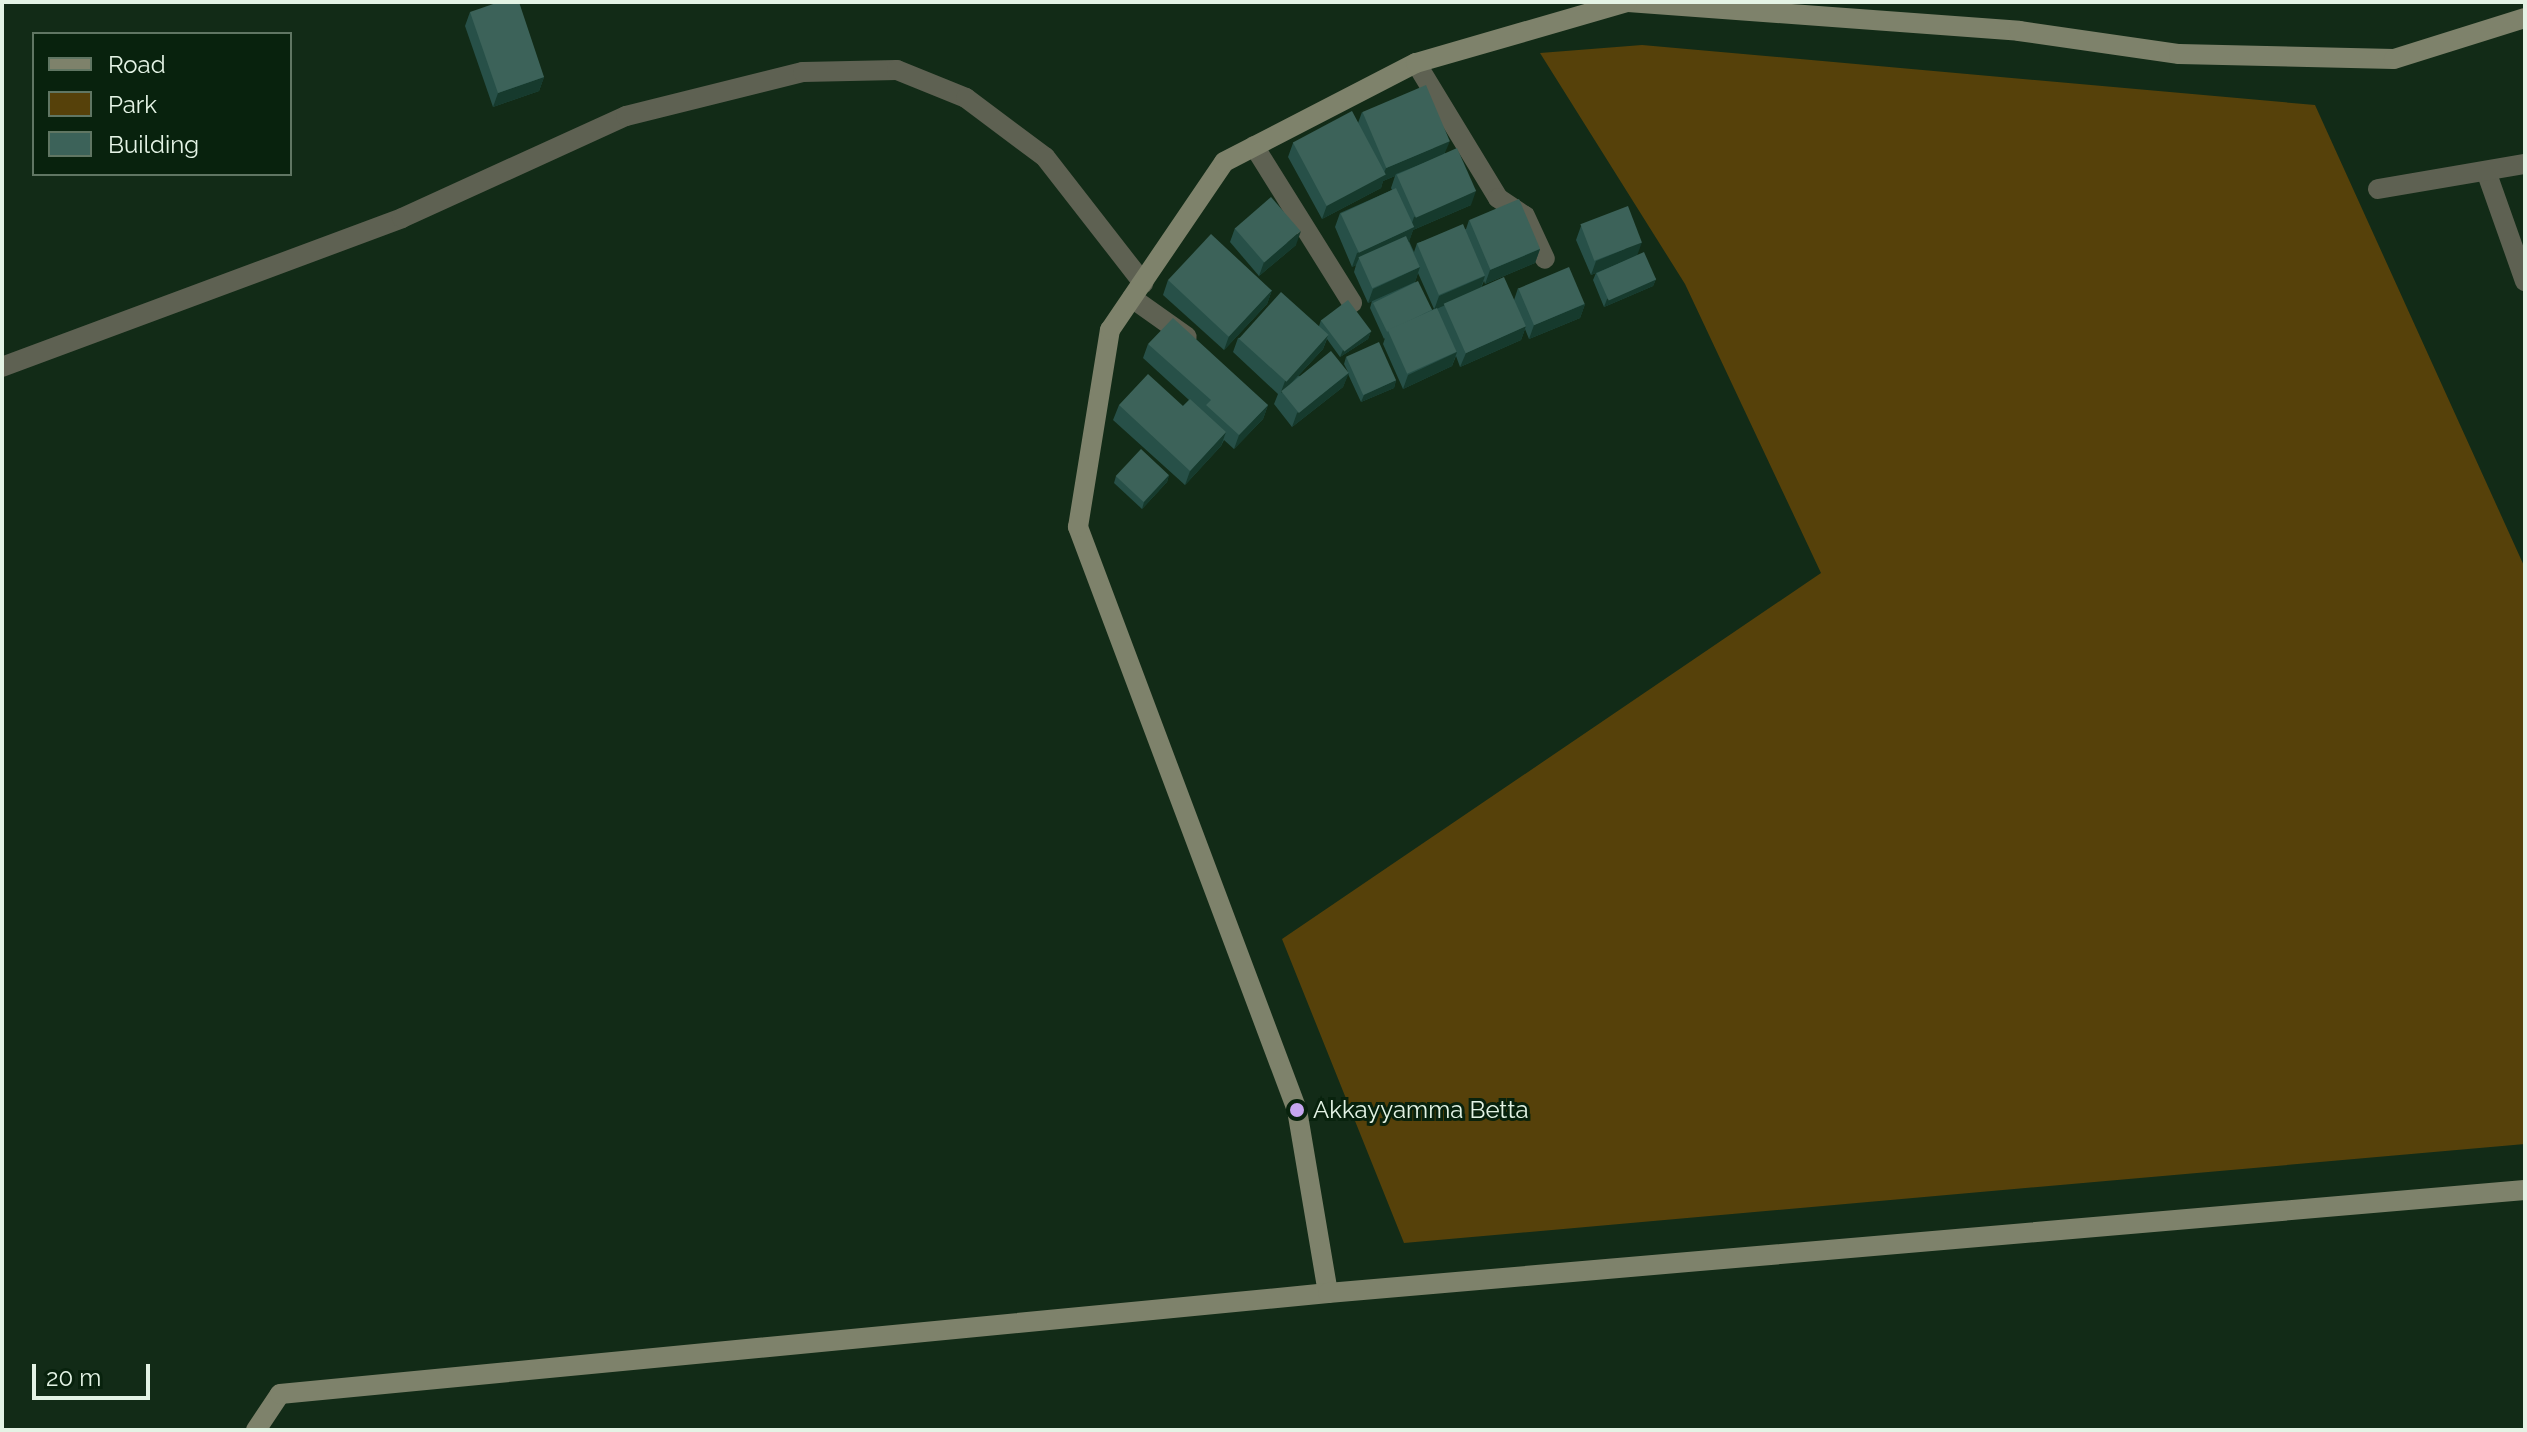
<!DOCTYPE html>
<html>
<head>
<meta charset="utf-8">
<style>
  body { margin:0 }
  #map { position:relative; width:2527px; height:1432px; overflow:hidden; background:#122b17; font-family:Raleway,sans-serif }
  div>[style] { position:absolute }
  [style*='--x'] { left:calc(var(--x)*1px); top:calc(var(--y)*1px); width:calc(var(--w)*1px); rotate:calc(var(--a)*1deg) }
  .green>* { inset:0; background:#56410a }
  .street>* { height:20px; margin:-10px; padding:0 10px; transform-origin:10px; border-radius:10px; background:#5e6152 }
  .secondary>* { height:20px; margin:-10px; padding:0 10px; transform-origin:10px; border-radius:10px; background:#7e826b }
  .wall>* { inset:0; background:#275048 }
  .shaded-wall>* { inset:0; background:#163a2d }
  .building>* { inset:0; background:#3c6259; transform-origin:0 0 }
  .dots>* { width:22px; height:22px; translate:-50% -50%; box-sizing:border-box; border:4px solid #08220d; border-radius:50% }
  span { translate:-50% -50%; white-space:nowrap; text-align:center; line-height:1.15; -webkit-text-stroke:6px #08220d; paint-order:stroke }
  .poi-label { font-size:24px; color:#e4f3e5 }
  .left { translate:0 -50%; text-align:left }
  .frame { position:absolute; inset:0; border:4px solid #e4f3e5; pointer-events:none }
  .legend { position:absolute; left:32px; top:32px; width:260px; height:144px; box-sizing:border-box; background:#08220d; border:2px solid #607663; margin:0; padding:10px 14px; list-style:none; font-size:24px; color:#e4f3e5 }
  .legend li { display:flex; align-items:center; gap:16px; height:40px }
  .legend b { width:40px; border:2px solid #607663 }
  .scale { position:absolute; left:32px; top:1364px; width:118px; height:36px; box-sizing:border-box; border:4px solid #e4f3e5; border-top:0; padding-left:10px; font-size:24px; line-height:28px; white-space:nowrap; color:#e4f3e5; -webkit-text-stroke:6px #08220d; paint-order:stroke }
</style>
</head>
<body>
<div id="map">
  <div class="green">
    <i style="clip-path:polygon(1642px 45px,2315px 105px,2525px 568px,2525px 1144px,1404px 1243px,1282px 939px,1821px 573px,1685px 284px,1540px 53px)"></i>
  </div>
  <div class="street">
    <i style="--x:1416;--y:63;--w:158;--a:58.7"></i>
    <i style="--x:1498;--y:198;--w:32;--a:34"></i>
    <i style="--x:1525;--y:216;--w:47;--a:65.1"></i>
    <i style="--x:1254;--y:146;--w:185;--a:58"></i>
    <i style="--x:2486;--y:171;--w:117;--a:70.5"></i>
    <i style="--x:2378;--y:189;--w:149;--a:-9.7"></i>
    <i style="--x:1132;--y:298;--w:67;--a:35.3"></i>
    <i style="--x:2;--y:367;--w:427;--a:-20.4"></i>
    <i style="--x:402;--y:218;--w:246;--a:-24.5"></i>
    <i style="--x:626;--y:116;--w:182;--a:-14"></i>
    <i style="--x:803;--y:72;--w:94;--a:-1.2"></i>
    <i style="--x:897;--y:70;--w:74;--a:22.1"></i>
    <i style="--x:966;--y:98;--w:99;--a:36.8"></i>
    <i style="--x:1045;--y:157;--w:160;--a:52.1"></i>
  </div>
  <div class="secondary">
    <i style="--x:1628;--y:2;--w:392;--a:4.2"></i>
    <i style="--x:2019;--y:31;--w:162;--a:8.2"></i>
    <i style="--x:2179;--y:54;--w:215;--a:1.3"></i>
    <i style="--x:2394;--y:59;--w:137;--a:-17.4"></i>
    <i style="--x:1328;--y:1293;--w:186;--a:-99.6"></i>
    <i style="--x:1297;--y:1110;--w:623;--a:-110.59"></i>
    <i style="--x:1078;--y:527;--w:200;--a:-80.8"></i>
    <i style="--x:1110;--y:330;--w:203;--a:-55.8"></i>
    <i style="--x:1224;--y:162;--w:216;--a:-27.3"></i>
    <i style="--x:1416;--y:63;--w:220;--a:-16.1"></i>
    <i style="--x:256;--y:1430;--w:43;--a:-56.3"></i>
    <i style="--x:280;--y:1394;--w:1053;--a:-5.5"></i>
    <i style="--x:1328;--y:1293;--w:1201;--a:-4.92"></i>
  </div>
  <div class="wall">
    <i style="clip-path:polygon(470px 12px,544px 77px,539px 91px,493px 107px,465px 26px)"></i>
    <i style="clip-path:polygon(evenodd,1362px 112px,1445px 153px,1471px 205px,1413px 230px,1409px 241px,1414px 252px,1417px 243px,1466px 229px,1469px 220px,1540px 249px,1535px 263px,1485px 284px,1484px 281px,1481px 288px,1514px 300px,1518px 288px,1585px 304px,1580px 318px,1529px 339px,1525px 329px,1521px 340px,1460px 367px,1456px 356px,1452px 366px,1403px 389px,1383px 344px,1385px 338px,1384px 339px,1370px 308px,1372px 301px,1368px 303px,1354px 272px,1356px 265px,1352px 267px,1335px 227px,1340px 213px,1392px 190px,1391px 188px,1395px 176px,1383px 181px,1381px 188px,1322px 219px,1288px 157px,1293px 143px,1358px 123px,1362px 112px,1418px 273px,1434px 309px,1432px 310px,1415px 282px,1418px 273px)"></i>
    <i style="clip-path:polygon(1581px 226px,1637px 255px,1656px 279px,1653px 286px,1604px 307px,1593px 280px,1596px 273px,1591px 275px,1576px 240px)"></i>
    <i style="clip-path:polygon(1235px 228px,1296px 245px,1259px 276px,1230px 242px)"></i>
    <i style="clip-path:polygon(1168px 280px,1272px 290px,1267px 304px,1224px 350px,1163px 295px)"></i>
    <i style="clip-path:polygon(1321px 320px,1371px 331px,1368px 339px,1340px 357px,1327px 339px,1323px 349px,1298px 376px,1348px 372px,1344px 364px,1346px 357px,1396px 380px,1394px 388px,1361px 402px,1348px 374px,1343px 387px,1292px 427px,1274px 404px,1278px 394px,1233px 352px,1238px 338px,1319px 326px)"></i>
    <i style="clip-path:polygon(1148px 344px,1268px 405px,1263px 419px,1234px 449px,1224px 440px,1221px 446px,1185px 485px,1113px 420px,1119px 405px,1183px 406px,1189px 400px,1143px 358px)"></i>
    <i style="clip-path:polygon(1169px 475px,1167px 482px,1142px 509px,1114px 483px,1116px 476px)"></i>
  </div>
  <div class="shaded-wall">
    <i style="clip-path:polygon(544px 77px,539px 91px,493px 107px,498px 93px)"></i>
    <i style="clip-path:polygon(1450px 141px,1444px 155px,1396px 174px,1395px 176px,1383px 181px,1381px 188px,1322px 219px,1327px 205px,1383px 175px,1386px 168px)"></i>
    <i style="clip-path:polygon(1476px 191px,1471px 205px,1413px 230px,1409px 242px,1359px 258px,1356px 265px,1352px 267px,1357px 253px,1410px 229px,1414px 217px)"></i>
    <i style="clip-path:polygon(1301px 231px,1296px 245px,1259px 276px,1264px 262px)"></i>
    <i style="clip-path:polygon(1642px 242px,1637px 256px,1591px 275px,1596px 261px)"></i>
    <i style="clip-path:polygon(1540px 249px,1535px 263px,1485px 284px,1490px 270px)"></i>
    <i style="clip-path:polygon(1420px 267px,1415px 282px,1368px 303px,1373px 289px)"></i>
    <i style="clip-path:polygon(1485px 276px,1480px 290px,1434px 310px,1439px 296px)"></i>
    <i style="clip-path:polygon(1656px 279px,1653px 286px,1604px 307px,1607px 299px)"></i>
    <i style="clip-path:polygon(1272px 290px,1267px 304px,1224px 350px,1229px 336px)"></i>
    <i style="clip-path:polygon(1585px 304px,1580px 318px,1529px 339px,1534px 325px)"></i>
    <i style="clip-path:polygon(1526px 326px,1521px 340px,1460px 367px,1466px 353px)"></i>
    <i style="clip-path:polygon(1371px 331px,1368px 339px,1340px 357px,1343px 350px)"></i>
    <i style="clip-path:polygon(1328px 335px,1323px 349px,1282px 393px,1281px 392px,1285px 381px)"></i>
    <i style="clip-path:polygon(1457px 352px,1452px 366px,1403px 389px,1408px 375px)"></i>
    <i style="clip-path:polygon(1349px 373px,1343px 387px,1292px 427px,1297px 413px)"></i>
    <i style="clip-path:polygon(1396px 380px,1394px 388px,1361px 402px,1364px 395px)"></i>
    <i style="clip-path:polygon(1268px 405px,1263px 419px,1234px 449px,1239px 435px)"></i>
    <i style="clip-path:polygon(1226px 432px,1221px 446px,1185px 485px,1190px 471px)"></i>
    <i style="clip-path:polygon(1169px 475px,1167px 482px,1142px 509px,1144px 502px)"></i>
  </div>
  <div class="building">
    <i style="clip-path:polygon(499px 2px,519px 2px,544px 77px,498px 93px,470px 12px)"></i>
    <i style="left:1426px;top:85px;width:61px;height:69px;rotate:67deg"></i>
    <i style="left:1352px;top:111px;width:72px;height:67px;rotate:62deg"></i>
    <i style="left:1457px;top:148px;width:47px;height:66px;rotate:66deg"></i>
    <i style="left:1396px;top:188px;width:43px;height:61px;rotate:65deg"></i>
    <i style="left:1271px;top:197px;width:45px;height:48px;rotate:49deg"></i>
    <i style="left:1519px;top:199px;width:54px;height:54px;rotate:67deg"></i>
    <i style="left:1628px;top:206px;width:39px;height:51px;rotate:69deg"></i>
    <i style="left:1463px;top:224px;width:56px;height:50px;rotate:67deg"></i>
    <i style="left:1211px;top:234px;width:83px;height:63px;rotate:43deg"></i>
    <i style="left:1406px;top:236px;width:34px;height:52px;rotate:66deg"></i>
    <i style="left:1644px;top:252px;width:30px;height:52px;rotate:66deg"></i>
    <i style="left:1569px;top:267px;width:40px;height:55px;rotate:67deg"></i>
    <i style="left:1504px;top:277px;width:54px;height:66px;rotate:66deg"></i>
    <i style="left:1418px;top:281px;width:32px;height:50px;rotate:64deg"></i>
    <i style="left:1281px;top:292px;width:64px;height:63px;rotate:42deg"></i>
    <i style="left:1348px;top:300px;width:39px;height:34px;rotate:53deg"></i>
    <i style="left:1437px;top:308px;width:48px;height:54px;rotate:66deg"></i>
    <i style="clip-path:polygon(1173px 318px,1268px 405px,1239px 435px,1206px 405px,1211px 400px,1148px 344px)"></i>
    <i style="left:1379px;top:342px;width:42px;height:36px;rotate:66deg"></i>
    <i style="left:1331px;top:351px;width:28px;height:64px;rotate:51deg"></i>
    <i style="clip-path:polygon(1148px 374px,1183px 406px,1190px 399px,1226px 432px,1190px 471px,1119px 405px)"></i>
    <i style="left:1141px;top:449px;width:38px;height:37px;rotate:43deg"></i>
  </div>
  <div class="dots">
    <i style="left:1297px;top:1110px;background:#c6a6f0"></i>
  </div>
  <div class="poi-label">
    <span class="left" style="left:1313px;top:1110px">Akkayyamma Betta</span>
  </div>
  <div class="frame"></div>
  <ul class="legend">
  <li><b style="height:10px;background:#7e826b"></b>Road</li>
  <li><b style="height:22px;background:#56410a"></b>Park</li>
  <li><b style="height:22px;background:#3c6259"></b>Building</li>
  </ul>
  <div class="scale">20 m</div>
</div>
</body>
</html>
